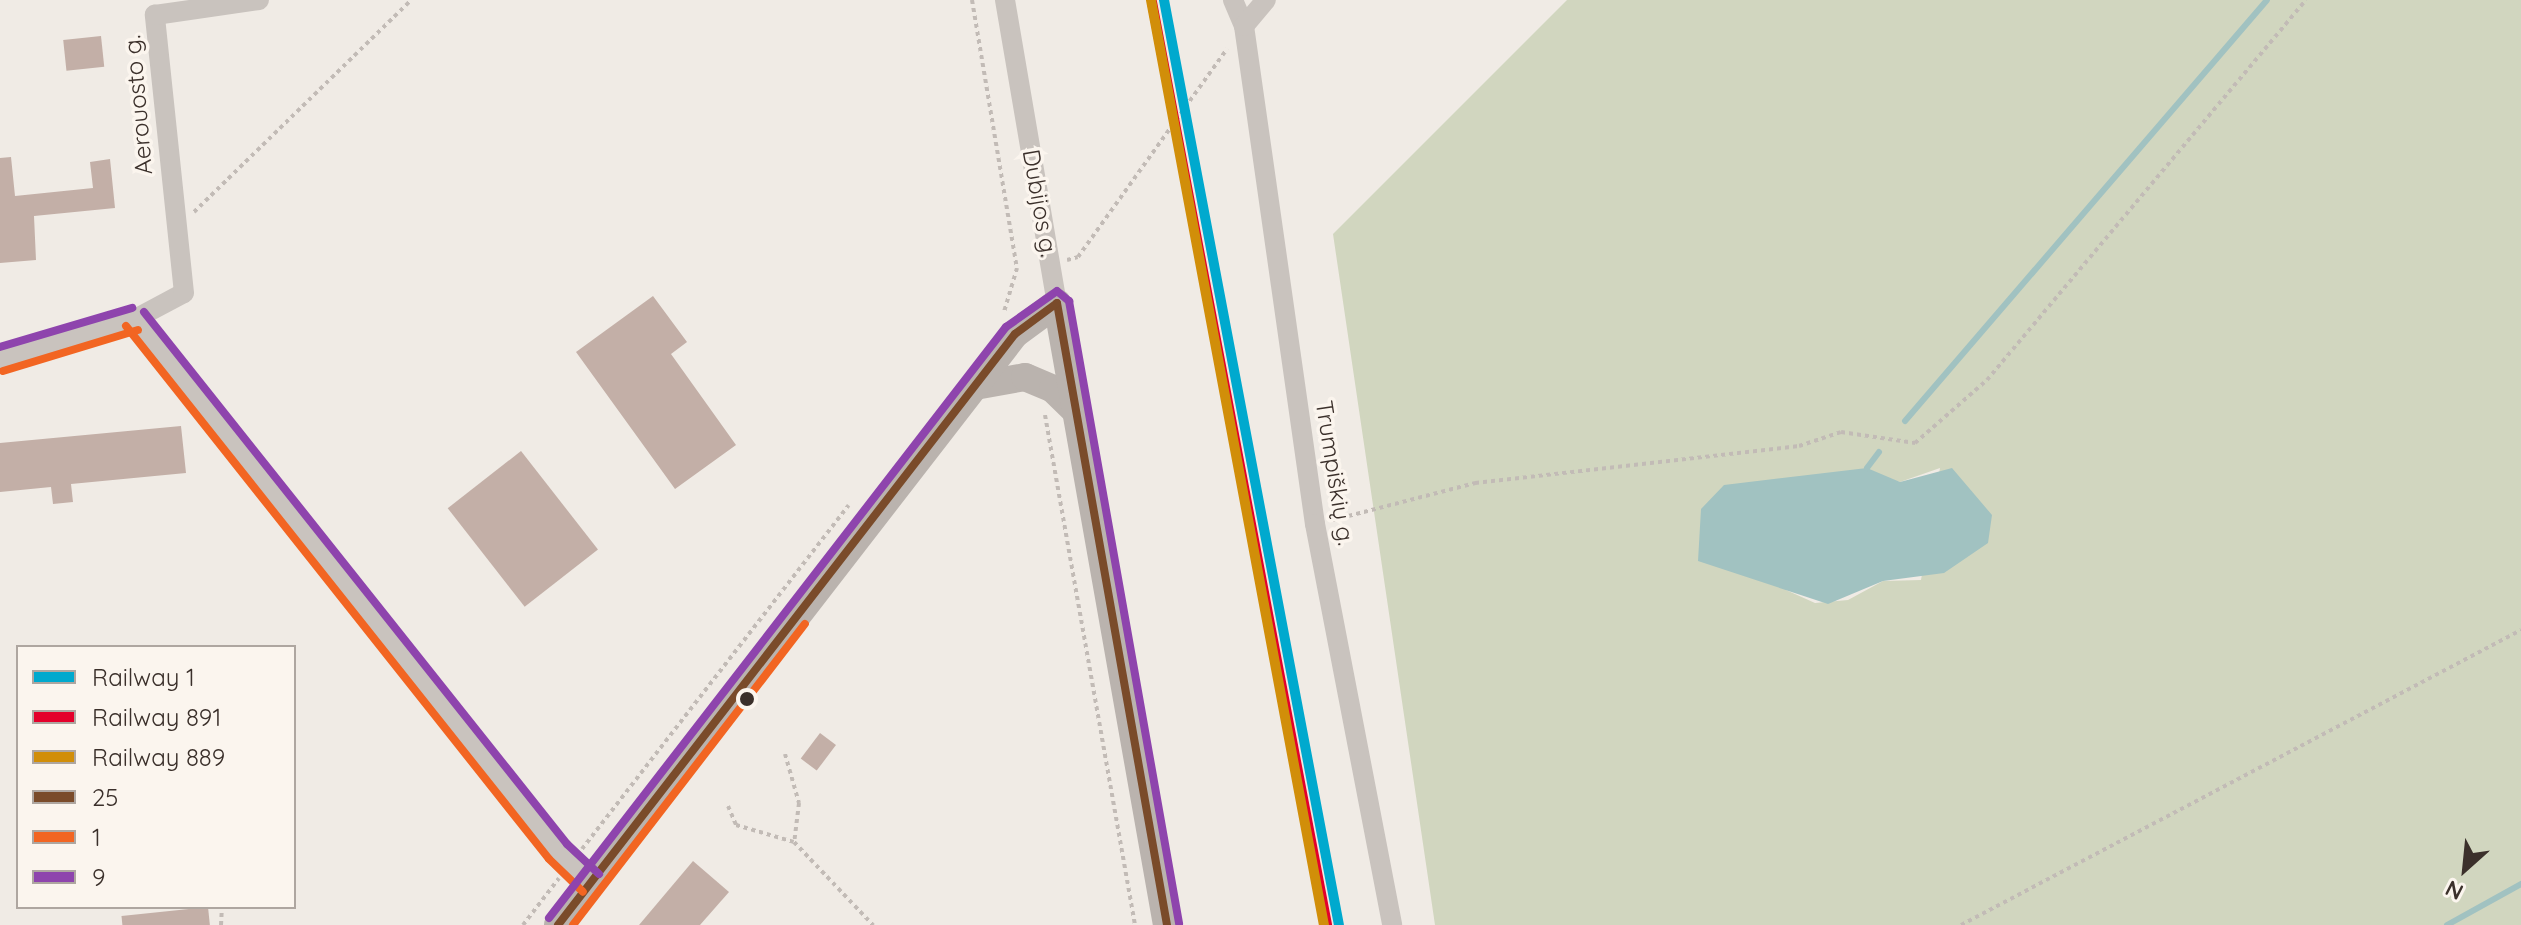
<!DOCTYPE html>
<html>
<head>
<meta charset="utf-8">
<style>
  body { margin:0 }
  #map { position:relative; width:2521px; height:925px; overflow:hidden; background:#f0ebe5; font-family:Quicksand,sans-serif }
  div>[style] { position:absolute }
  [style*='--x'] { left:calc(var(--x)*1px); top:calc(var(--y)*1px); width:calc(var(--w)*1px); rotate:calc(var(--a)*1deg) }
  .green>* { inset:0; background:#d1d6bf }
  .water>* { inset:0; background:#a1c2c1 }
  .stream>* { height:6px; margin:-3px; padding:0 3px; transform-origin:3px; border-radius:3px; background:#a1c2c1 }
  .building>* { inset:0; background:#c3afa7; transform-origin:0 0 }
  .path>* { height:4px; margin-top:-2px; transform-origin:0; background:repeating-linear-gradient(90deg,#c2bbb6 0 4px,transparent 0 8px) }
  .minor>* { height:20px; margin:-10px; padding:0 10px; transform-origin:10px; border-radius:10px; background:#c9c3be }
  .secondary>* { height:28px; margin:-14px; padding:0 14px; transform-origin:14px; border-radius:14px; background:#bab3ae }
  .bus-1>* { height:8px; margin:-4px; padding:0 4px; transform-origin:4px; border-radius:4px; background:#7a4b2a }
  .bus-2>* { height:8px; margin:-4px; padding:0 4px; transform-origin:4px; border-radius:4px; background:#f26522 }
  .bus-3>* { height:8px; margin:-4px; padding:0 4px; transform-origin:4px; border-radius:4px; background:#8e44ad }
  .rail-1>* { height:10px; margin:-5px; padding:0 5px; transform-origin:5px; border-radius:5px; background:#00a9ce }
  .rail-2>* { height:10px; margin:-5px; padding:0 5px; transform-origin:5px; border-radius:5px; background:#e4002b }
  .rail-3>* { height:10px; margin:-5px; padding:0 5px; transform-origin:5px; border-radius:5px; background:#d18e09 }
  .dots>* { width:22px; height:22px; translate:-50% -50%; box-sizing:border-box; border:4px solid #fbf5ee; border-radius:50% }
  span { translate:-50% -50%; white-space:nowrap; text-align:center; line-height:1.15; -webkit-text-stroke:7px #fbf5ee; paint-order:stroke }
  .street-label { font-size:24px; color:#3b302b }
  .legend { position:absolute; left:16px; top:645px; width:280px; height:264px; box-sizing:border-box; background:#fbf5ee; border:2px solid #aea6a0; margin:0; padding:10px 14px; list-style:none; font-size:24px; color:#3b302b }
  .legend li { display:flex; align-items:center; gap:16px; height:40px }
  .legend b { width:40px; border:2px solid #aea6a0 }
  .north { position:absolute; left:2425px; top:829px; width:80px; height:80px; -webkit-text-stroke:6px #fbf5ee; paint-order:stroke; rotate:207deg; font-size:22px; font-weight:700; line-height:32px; text-align:center; color:#3b302b }
  .north::after { content:''; display:block; margin:auto; width:28px; height:36px; background:#3b302b; clip-path:polygon(50% 0,100% 100%,50% 72%,0 100%) }
</style>
</head>
<body>
<div id="map">
  <div class="green">
    <i style="clip-path:polygon(evenodd,1567px 0,2521px 0,2521px 925px,1435px 925px,1333px 234px,1567px 0,1940px 468px,1921px 580px,1883px 581px,1848px 600px,1815px 603px,1786px 590px,1884px 479px,1900px 482px,1940px 468px)"></i>
  </div>
  <div class="water">
    <i style="clip-path:polygon(1867px 468px,1900px 482px,1952px 468px,1992px 515px,1988px 543px,1944px 573px,1883px 581px,1828px 604px,1698px 561px,1701px 509px,1724px 485px)"></i>
  </div>
  <div class="stream">
    <i style="--x:1905;--y:421;--w:555;--a:-49.31"></i>
    <i style="--x:1867;--y:468;--w:20;--a:-53"></i>
    <i style="--x:2447;--y:925;--w:85;--a:-29"></i>
  </div>
  <div class="building">
    <i style="left:101px;top:36px;width:31px;height:38px;rotate:84deg"></i>
    <i style="clip-path:polygon(11px 157px,15px 196px,93px 188px,90px 162px,110px 159px,115px 208px,34px 216px,36px 260px,0 263px,0 158px)"></i>
    <i style="clip-path:polygon(653px 296px,687px 342px,671px 354px,736px 445px,675px 489px,576px 352px)"></i>
    <i style="clip-path:polygon(181px 426px,186px 473px,71px 484px,73px 502px,53px 504px,51px 487px,0 492px,0 443px)"></i>
    <i style="left:521px;top:451px;width:125px;height:93px;rotate:52deg"></i>
    <i style="left:820px;top:733px;width:20px;height:32px;rotate:37deg"></i>
    <i style="clip-path:polygon(693px 861px,729px 892px,700px 925px,639px 925px)"></i>
    <i style="left:208px;top:907px;width:18px;height:87px;rotate:84deg"></i>
  </div>
  <div class="path">
    <i style="--x:972;--y:0;--w:272;--a:80.5"></i>
    <i style="--x:1017;--y:268;--w:46;--a:106.5"></i>
    <i style="--x:194;--y:212;--w:303;--a:-44.3"></i>
    <i style="--x:1067;--y:260;--w:11;--a:-15"></i>
    <i style="--x:1078;--y:257;--w:256;--a:-54.4"></i>
    <i style="--x:1045;--y:415;--w:518;--a:79.99"></i>
    <i style="--x:1333;--y:520;--w:147;--a:-14.6"></i>
    <i style="--x:1475;--y:483;--w:326;--a:-6.5"></i>
    <i style="--x:1799;--y:446;--w:44;--a:-18.4"></i>
    <i style="--x:1841;--y:432;--w:75;--a:8.5"></i>
    <i style="--x:1915;--y:443;--w:96;--a:-41.2"></i>
    <i style="--x:1987;--y:380;--w:496;--a:-50"></i>
    <i style="--x:785;--y:754;--w:51;--a:74.1"></i>
    <i style="--x:799;--y:803;--w:39;--a:97"></i>
    <i style="--x:728;--y:806;--w:21;--a:67"></i>
    <i style="--x:736;--y:825;--w:60;--a:16.3"></i>
    <i style="--x:794;--y:842;--w:115;--a:46.4"></i>
    <i style="--x:582;--y:849;--w:435;--a:-52.2"></i>
    <i style="--x:221;--y:925;--w:18;--a:-87"></i>
    <i style="--x:523;--y:925;--w:59;--a:-52.5"></i>
    <i style="--x:1961;--y:925;--w:633;--a:-27.78"></i>
  </div>
  <div class="minor">
    <i style="--x:1005;--y:0;--w:307;--a:80.3"></i>
    <i style="--x:1233;--y:0;--w:28;--a:67"></i>
    <i style="--x:1244;--y:26;--w:503;--a:81.89"></i>
    <i style="--x:1315;--y:524;--w:408;--a:79.1"></i>
    <i style="--x:1244;--y:26;--w:34;--a:-50"></i>
    <i style="--x:135;--y:319;--w:680;--a:51.56"></i>
    <i style="--x:558;--y:852;--w:45;--a:43.2"></i>
    <i style="--x:0;--y:360;--w:141;--a:-16.9"></i>
    <i style="--x:135;--y:319;--w:55;--a:-28"></i>
    <i style="--x:184;--y:293;--w:280;--a:-96"></i>
    <i style="--x:155;--y:15;--w:105;--a:-8.2"></i>
  </div>
  <div class="secondary">
    <i style="--x:975;--y:386;--w:51;--a:-10.2"></i>
    <i style="--x:1025;--y:377;--w:30;--a:23"></i>
    <i style="--x:1053;--y:389;--w:30;--a:44"></i>
    <i style="--x:558;--y:925;--w:747;--a:-52.29"></i>
    <i style="--x:1015;--y:334;--w:52;--a:-36.4"></i>
    <i style="--x:1057;--y:303;--w:632;--a:79.97"></i>
  </div>
  <div class="bus-1">
    <i style="--x:1057;--y:303;--w:632;--a:79.97"></i>
    <i style="--x:558;--y:925;--w:747;--a:-52.29"></i>
    <i style="--x:1015;--y:334;--w:52;--a:-36.4"></i>
  </div>
  <div class="bus-2">
    <i style="--x:126;--y:326;--w:680;--a:51.56"></i>
    <i style="--x:549;--y:859;--w:47;--a:44.1"></i>
    <i style="--x:3;--y:371;--w:141;--a:-16.9"></i>
    <i style="--x:573;--y:925;--w:380;--a:-52.4"></i>
  </div>
  <div class="bus-3">
    <i style="--x:144;--y:312;--w:680;--a:51.51"></i>
    <i style="--x:567;--y:844;--w:44;--a:43.2"></i>
    <i style="--x:0;--y:347;--w:138;--a:-16.5"></i>
    <i style="--x:549;--y:918;--w:747;--a:-52.29"></i>
    <i style="--x:1006;--y:327;--w:62;--a:-35.2"></i>
    <i style="--x:1057;--y:291;--w:16;--a:40"></i>
    <i style="--x:1069;--y:301;--w:632;--a:79.97"></i>
  </div>
  <div class="rail-1">
    <i style="--x:1164;--y:0;--w:941;--a:79.29"></i>
  </div>
  <div class="rail-2">
    <i style="--x:1152;--y:2;--w:939;--a:79.26"></i>
  </div>
  <div class="rail-3">
    <i style="--x:1151;--y:0;--w:941;--a:79.41"></i>
  </div>
  <div class="dots">
    <i style="left:747px;top:699px;background:#3b302b"></i>
  </div>
  <div class="street-label">
    <span style="left:138px;top:105px;rotate:-95deg">Aerouosto g.</span>
    <span style="left:1040px;top:203px;rotate:80deg">Dubijos g.</span>
    <span style="left:1335px;top:473px;rotate:81deg">Trumpiškių g.</span>
  </div>
  <ul class="legend">
  <li><b style="height:10px;background:#00a9ce"></b>Railway 1</li>
  <li><b style="height:10px;background:#e4002b"></b>Railway 891</li>
  <li><b style="height:10px;background:#d18e09"></b>Railway 889</li>
  <li><b style="height:10px;background:#7a4b2a"></b>25</li>
  <li><b style="height:10px;background:#f26522"></b>1</li>
  <li><b style="height:10px;background:#8e44ad"></b>9</li>
  </ul>
  <div class="north">N</div>
</div>
</body>
</html>
